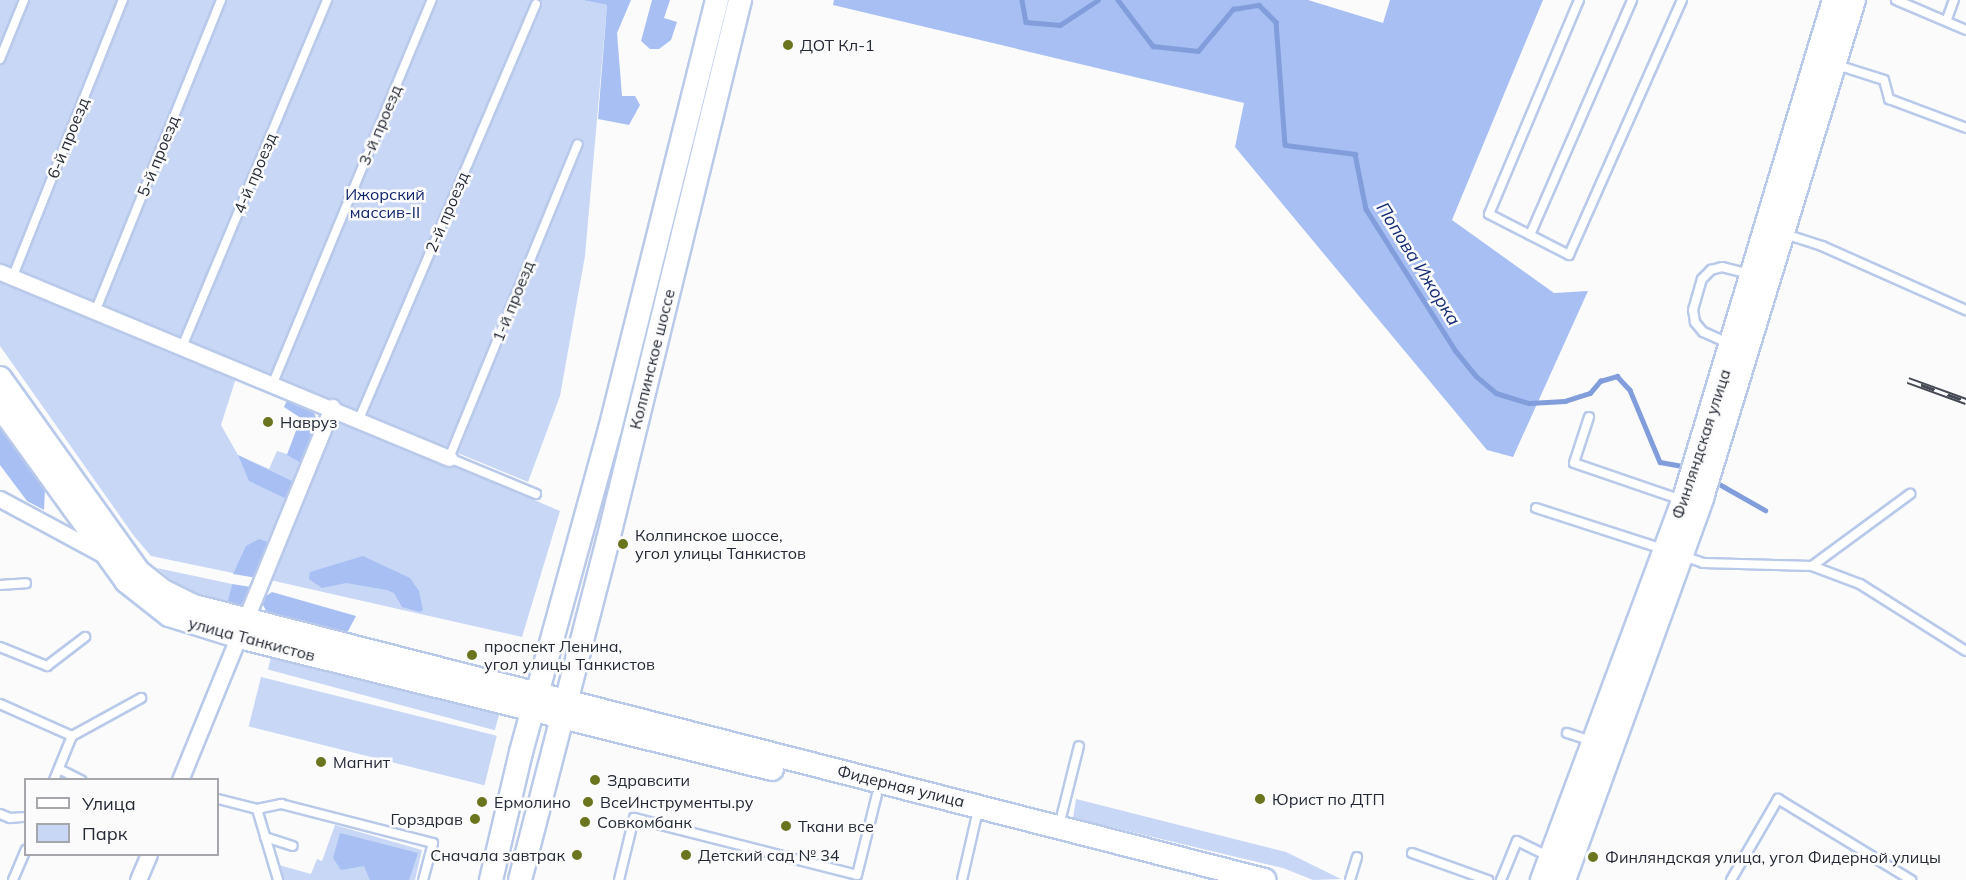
<!DOCTYPE html>
<html>
<head>
<meta charset="utf-8">
<style>
  body { margin:0 }
  #map { position:relative; width:1966px; height:880px; overflow:hidden; background:#fbfbfb; font-family:Mulish,sans-serif }
  div>[style] { position:absolute }
  [style*='--x'] { left:calc(var(--x)*1px); top:calc(var(--y)*1px); width:calc(var(--w)*1px); rotate:calc(var(--a)*1deg) }
  .green>* { inset:0; background:#c8d7f6; transform-origin:0 0 }
  .forest>* { inset:0; background:#a7bff3 }
  .stream>* { height:4.5px; margin:-2.25px; padding:0 2.25px; transform-origin:2.25px; border-radius:2.25px; background:#819ddc }
  .roads { filter:drop-shadow(2px 0 #b9c9ea) drop-shadow(-2px 0 #b9c9ea) drop-shadow(0 2px #b9c9ea) drop-shadow(0 -2px #b9c9ea) }
  .lane>* { height:8px; margin:-4px; padding:0 4px; transform-origin:4px; border-radius:4px; background:#fff }
  .street>* { height:15px; margin:-7.5px; padding:0 7.5px; transform-origin:7.5px; border-radius:7.5px; background:#fff }
  .secondary>* { height:22px; margin:-11px; padding:0 11px; transform-origin:11px; border-radius:11px; background:#fff }
  .rail>* { height:7px; margin-top:-3.5px; transform-origin:0; background:repeating-linear-gradient(90deg,#fbfbfb 0 14px,#454a54 0 28px); box-sizing:border-box; border-block:2px solid #454a54 }
  .dots>* { width:16px; height:16px; translate:-50% -50%; box-sizing:border-box; border:3px solid #fbfbfb; border-radius:50% }
  span { translate:-50% -50%; white-space:nowrap; text-align:center; line-height:1.15; -webkit-text-stroke:5px #fbfbfb; paint-order:stroke }
  .poi-label { font-size:16px; color:#232935 }
  .left { translate:0 -50%; text-align:left }
  .right { translate:-100% -50%; text-align:right }
  .street-label { font-size:16px; color:#232935 }
  .park-label { font-size:16px; color:#0d236b }
  .water-label { font-size:18px; color:#142c75; font-style:italic }
  .legend { position:absolute; left:24px; top:778px; width:195px; height:78px; box-sizing:border-box; background:#fbfbfb; border:2px solid #a5a7ac; margin:0; padding:8px 10px; list-style:none; font-size:18px; color:#232935 }
  .legend li { display:flex; align-items:center; gap:12px; height:30px }
  .legend b { width:30px; border:2px solid #a5a7ac }
</style>
</head>
<body>
<div id="map">
  <div class="green">
    <i style="clip-path:polygon(0 0,582px 0,607px 5px,585px 256px,560px 396px,528px 482px,0 265px)"></i>
    <i style="clip-path:polygon(0 277px,237px 375px,221px 425px,238px 455px,269px 469px,277px 451px,287px 454px,301px 418px,284px 407px,319px 425px,257px 578px,151px 556px,134px 536px,0 346px)"></i>
    <i style="clip-path:polygon(337px 416px,560px 511px,522px 637px,270px 580px)"></i>
    <i style="clip-path:polygon(157px 568px,232px 584px,227px 604px,185px 591px)"></i>
    <i style="left:272px;top:654px;width:235px;height:16px;rotate:15deg"></i>
    <i style="left:261px;top:677px;width:243px;height:51px;rotate:14deg"></i>
    <i style="clip-path:polygon(1076px 799px,1286px 852px,1341px 879px,1313px 880px,1283px 868px,1073px 818px)"></i>
    <i style="clip-path:polygon(335px 825px,422px 850px,415px 880px,284px 880px,279px 865px,311px 874px,317px 859px,322px 861px)"></i>
  </div>
  <div class="forest">
    <i style="clip-path:polygon(582px 0,631px 0,617px 33px,622px 96px,635px 96px,640px 105px,629px 125px,598px 119px,607px 5px)"></i>
    <i style="clip-path:polygon(652px 0,670px 0,664px 18px,677px 22px,671px 40px,659px 49px,650px 49px,641px 41px)"></i>
    <i style="clip-path:polygon(834px 0,1308px 0,1383px 23px,1390px 0,1543px 0,1452px 220px,1554px 293px,1588px 291px,1513px 457px,1487px 450px,1235px 147px,1244px 103px,833px 5px)"></i>
    <i style="clip-path:polygon(290px 394px,310px 403px,319px 425px,303px 464px,287px 455px,301px 418px,284px 407px)"></i>
    <i style="clip-path:polygon(0 424px,45px 489px,44px 510px,27px 501px,0 465px)"></i>
    <i style="clip-path:polygon(238px 455px,296px 483px,289px 500px,249px 481px)"></i>
    <i style="clip-path:polygon(259px 539px,271px 543px,257px 578px,233px 574px,246px 546px)"></i>
    <i style="clip-path:polygon(363px 556px,410px 578px,419px 591px,423px 610px,420px 612px,402px 607px,394px 593px,387px 590px,346px 583px,322px 588px,309px 579px,310px 572px)"></i>
    <i style="clip-path:polygon(232px 584px,251px 587px,244px 609px,227px 604px)"></i>
    <i style="clip-path:polygon(272px 592px,356px 616px,347px 633px,267px 612px,260px 600px)"></i>
    <i style="clip-path:polygon(340px 833px,418px 853px,409px 880px,370px 880px,364px 866px,341px 870px,333px 858px)"></i>
  </div>
  <div class="stream">
    <i style="--x:1022;--y:0;--w:22;--a:80"></i>
    <i style="--x:1026;--y:22;--w:34;--a:5"></i>
    <i style="--x:1060;--y:25;--w:45;--a:-33.3"></i>
    <i style="--x:1118;--y:0;--w:58;--a:52.7"></i>
    <i style="--x:1153;--y:46;--w:45;--a:6.3"></i>
    <i style="--x:1198;--y:51;--w:55;--a:-50.2"></i>
    <i style="--x:1233;--y:9;--w:26;--a:-9"></i>
    <i style="--x:1259;--y:5;--w:24;--a:45"></i>
    <i style="--x:1276;--y:22;--w:123;--a:85.8"></i>
    <i style="--x:1285;--y:145;--w:71;--a:7.3"></i>
    <i style="--x:1355;--y:154;--w:56;--a:78.7"></i>
    <i style="--x:1366;--y:209;--w:167;--a:57.7"></i>
    <i style="--x:1455;--y:350;--w:33;--a:51"></i>
    <i style="--x:1476;--y:376;--w:26;--a:40"></i>
    <i style="--x:1496;--y:393;--w:34;--a:17"></i>
    <i style="--x:1529;--y:403;--w:36;--a:-3"></i>
    <i style="--x:1565;--y:401;--w:26;--a:-18"></i>
    <i style="--x:1590;--y:393;--w:16;--a:-50"></i>
    <i style="--x:1600;--y:381;--w:18;--a:-16"></i>
    <i style="--x:1617;--y:376;--w:19;--a:47"></i>
    <i style="--x:1630;--y:390;--w:78;--a:67.4"></i>
    <i style="--x:1660;--y:462;--w:28;--a:10"></i>
    <i style="--x:1714;--y:481;--w:59;--a:29.6"></i>
  </div>
  <div class="roads">
    <div class="lane">
      <i style="--x:1579;--y:0;--w:232;--a:112.8"></i>
      <i style="--x:1489;--y:214;--w:90;--a:27.1"></i>
      <i style="--x:1569;--y:255;--w:279;--a:-66.1"></i>
      <i style="--x:1896;--y:0;--w:76;--a:23.2"></i>
      <i style="--x:1947;--y:19;--w:20;--a:-70"></i>
      <i style="--x:0;--y:59;--w:64;--a:-67.9"></i>
      <i style="--x:1837;--y:65;--w:49;--a:17.7"></i>
      <i style="--x:1884;--y:80;--w:20;--a:75"></i>
      <i style="--x:1889;--y:99;--w:82;--a:20.6"></i>
      <i style="--x:1785;--y:234;--w:39;--a:18"></i>
      <i style="--x:1822;--y:246;--w:158;--a:24"></i>
      <i style="--x:1530;--y:235;--w:256;--a:-66.5"></i>
      <i style="--x:13;--y:276;--w:297;--a:-68.3"></i>
      <i style="--x:95;--y:312;--w:336;--a:-68"></i>
      <i style="--x:1728;--y:343;--w:27;--a:-156"></i>
      <i style="--x:1703;--y:332;--w:13;--a:-129"></i>
      <i style="--x:1695;--y:322;--w:12;--a:-99"></i>
      <i style="--x:1693;--y:310;--w:32;--a:-74"></i>
      <i style="--x:1702;--y:279;--w:13;--a:-45"></i>
      <i style="--x:1711;--y:270;--w:11;--a:-15"></i>
      <i style="--x:1722;--y:267;--w:30;--a:14"></i>
      <i style="--x:182;--y:347;--w:376;--a:-67.3"></i>
      <i style="--x:273;--y:383;--w:415;--a:-67.5"></i>
      <i style="--x:1589;--y:417;--w:48;--a:108.1"></i>
      <i style="--x:1574;--y:463;--w:114;--a:18.9"></i>
      <i style="--x:359;--y:419;--w:451;--a:-66.9"></i>
      <i style="--x:536;--y:494;--w:94;--a:-157.5"></i>
      <i style="--x:449;--y:458;--w:339;--a:-67.7"></i>
      <i style="--x:1536;--y:508;--w:133;--a:17.9"></i>
      <i style="--x:1683;--y:556;--w:21;--a:19"></i>
      <i style="--x:1703;--y:563;--w:109;--a:1.6"></i>
      <i style="--x:1812;--y:566;--w:51;--a:20.6"></i>
      <i style="--x:1860;--y:584;--w:125;--a:32.3"></i>
      <i style="--x:1812;--y:566;--w:122;--a:-36.3"></i>
      <i style="--x:0;--y:585;--w:26;--a:-4"></i>
      <i style="--x:0;--y:647;--w:51;--a:22"></i>
      <i style="--x:47;--y:666;--w:48;--a:-37.3"></i>
      <i style="--x:0;--y:704;--w:79;--a:24"></i>
      <i style="--x:1567;--y:733;--w:25;--a:18"></i>
      <i style="--x:59;--y:769;--w:25;--a:27"></i>
      <i style="--x:54;--y:780;--w:48;--a:-67.8"></i>
      <i style="--x:72;--y:736;--w:79;--a:-28.8"></i>
      <i style="--x:218;--y:799;--w:40;--a:14.4"></i>
      <i style="--x:257;--y:809;--w:25;--a:-12"></i>
      <i style="--x:281;--y:804;--w:157;--a:14.4"></i>
      <i style="--x:433;--y:843;--w:38;--a:105"></i>
      <i style="--x:257;--y:809;--w:74;--a:73.5"></i>
      <i style="--x:0;--y:814;--w:11;--a:22"></i>
      <i style="--x:10;--y:818;--w:16;--a:-4"></i>
      <i style="--x:1059;--y:826;--w:82;--a:-76"></i>
      <i style="--x:265;--y:837;--w:29;--a:18"></i>
      <i style="--x:1412;--y:853;--w:81;--a:19.6"></i>
      <i style="--x:13;--y:880;--w:33;--a:-67"></i>
      <i style="--x:619;--y:880;--w:64;--a:-76.4"></i>
      <i style="--x:634;--y:818;--w:230;--a:14.3"></i>
      <i style="--x:857;--y:875;--w:83;--a:-76.1"></i>
      <i style="--x:962;--y:880;--w:63;--a:-77.1"></i>
      <i style="--x:1350;--y:880;--w:24;--a:-73"></i>
      <i style="--x:1501;--y:880;--w:42;--a:-67.7"></i>
      <i style="--x:1517;--y:841;--w:34;--a:26"></i>
      <i style="--x:1731;--y:880;--w:94;--a:-59.9"></i>
      <i style="--x:1778;--y:799;--w:156;--a:31.3"></i>
    </div>
    <div class="street">
      <i style="--x:0;--y:272;--w:486;--a:22.5"></i>
      <i style="--x:0;--y:499;--w:120;--a:28.3"></i>
      <i style="--x:180;--y:780;--w:403;--a:-67.8"></i>
      <i style="--x:138;--y:880;--w:28;--a:-67"></i>
    </div>
    <div class="secondary">
      <i style="--x:0;--y:378;--w:239;--a:54.4"></i>
      <i style="--x:139;--y:572;--w:33;--a:38"></i>
      <i style="--x:165;--y:592;--w:32;--a:26"></i>
      <i style="--x:194;--y:606;--w:1105;--a:14.36"></i>
      <i style="--x:0;--y:406;--w:216;--a:54.2"></i>
      <i style="--x:126;--y:581;--w:55;--a:38.3"></i>
      <i style="--x:169;--y:615;--w:73;--a:17.4"></i>
      <i style="--x:239;--y:637;--w:549;--a:13.91"></i>
      <i style="--x:491;--y:880;--w:131;--a:-76.8"></i>
      <i style="--x:521;--y:752;--w:335;--a:-74.6"></i>
      <i style="--x:610;--y:429;--w:442;--a:-76"></i>
      <i style="--x:520;--y:880;--w:351;--a:-75.5"></i>
      <i style="--x:608;--y:540;--w:556;--a:-76.26"></i>
      <i style="--x:1542;--y:880;--w:414;--a:-69.6"></i>
      <i style="--x:1686;--y:492;--w:514;--a:-73.26"></i>
      <i style="--x:1564;--y:880;--w:406;--a:-70.1"></i>
      <i style="--x:1702;--y:498;--w:521;--a:-73.03"></i>
    </div>
  </div>
  <div class="rail">
    <i style="--x:1908;--y:380;--w:62;--a:19.9"></i>
  </div>
  <div class="dots">
    <i style="left:788px;top:45px;background:#6b741e"></i>
    <i style="left:268px;top:422px;background:#6b741e"></i>
    <i style="left:623px;top:544px;background:#6b741e"></i>
    <i style="left:472px;top:655px;background:#6b741e"></i>
    <i style="left:321px;top:762px;background:#6b741e"></i>
    <i style="left:595px;top:780px;background:#6b741e"></i>
    <i style="left:1260px;top:799px;background:#6b741e"></i>
    <i style="left:482px;top:802px;background:#6b741e"></i>
    <i style="left:588px;top:802px;background:#6b741e"></i>
    <i style="left:475px;top:819px;background:#6b741e"></i>
    <i style="left:585px;top:822px;background:#6b741e"></i>
    <i style="left:786px;top:826px;background:#6b741e"></i>
    <i style="left:577px;top:855px;background:#6b741e"></i>
    <i style="left:686px;top:855px;background:#6b741e"></i>
    <i style="left:1593px;top:857px;background:#6b741e"></i>
  </div>
  <div class="poi-label">
    <span class="left" style="left:800px;top:45px">ДОТ Кл-1</span>
    <span class="left" style="left:280px;top:422px">Навруз</span>
    <span class="left" style="left:635px;top:544px">Колпинское шоссе,<br>угол улицы Танкистов</span>
    <span class="left" style="left:484px;top:655px">проспект Ленина,<br>угол улицы Танкистов</span>
    <span class="left" style="left:333px;top:762px">Магнит</span>
    <span class="left" style="left:607px;top:780px">Здравсити</span>
    <span class="left" style="left:1272px;top:799px">Юрист по ДТП</span>
    <span class="left" style="left:494px;top:802px">Ермолино</span>
    <span class="left" style="left:600px;top:802px">ВсеИнструменты.ру</span>
    <span class="right" style="left:463px;top:819px">Горздрав</span>
    <span class="left" style="left:597px;top:822px">Совкомбанк</span>
    <span class="left" style="left:798px;top:826px">Ткани все</span>
    <span class="right" style="left:565px;top:855px">Сначала завтрак</span>
    <span class="left" style="left:698px;top:855px">Детский сад № 34</span>
    <span class="left" style="left:1605px;top:857px">Финляндская улица, угол Фидерной улицы</span>
  </div>
  <div class="street-label">
    <span style="left:380px;top:125px;rotate:-67deg">3-й проезд</span>
    <span style="left:68px;top:138px;rotate:-68deg">6-й проезд</span>
    <span style="left:158px;top:156px;rotate:-68deg">5-й проезд</span>
    <span style="left:255px;top:173px;rotate:-67deg">4-й проезд</span>
    <span style="left:447px;top:212px;rotate:-67deg">2-й проезд</span>
    <span style="left:513px;top:301px;rotate:-68deg">1-й проезд</span>
    <span style="left:652px;top:359px;rotate:-76deg">Колпинское шоссе</span>
    <span style="left:1701px;top:444px;rotate:-72deg">Финляндская улица</span>
    <span style="left:252px;top:639px;rotate:15deg">улица Танкистов</span>
    <span style="left:901px;top:786px;rotate:14deg">Фидерная улица</span>
  </div>
  <div class="park-label">
    <span style="left:385px;top:203px">Ижорский<br>массив-II</span>
  </div>
  <div class="water-label">
    <span style="left:1418px;top:264px;rotate:58deg">Попова Ижорка</span>
  </div>
  <ul class="legend">
  <li><b style="height:8px;background:#fff"></b>Улица</li>
  <li><b style="height:16px;background:#c8d7f6"></b>Парк</li>
  </ul>
</div>
</body>
</html>
